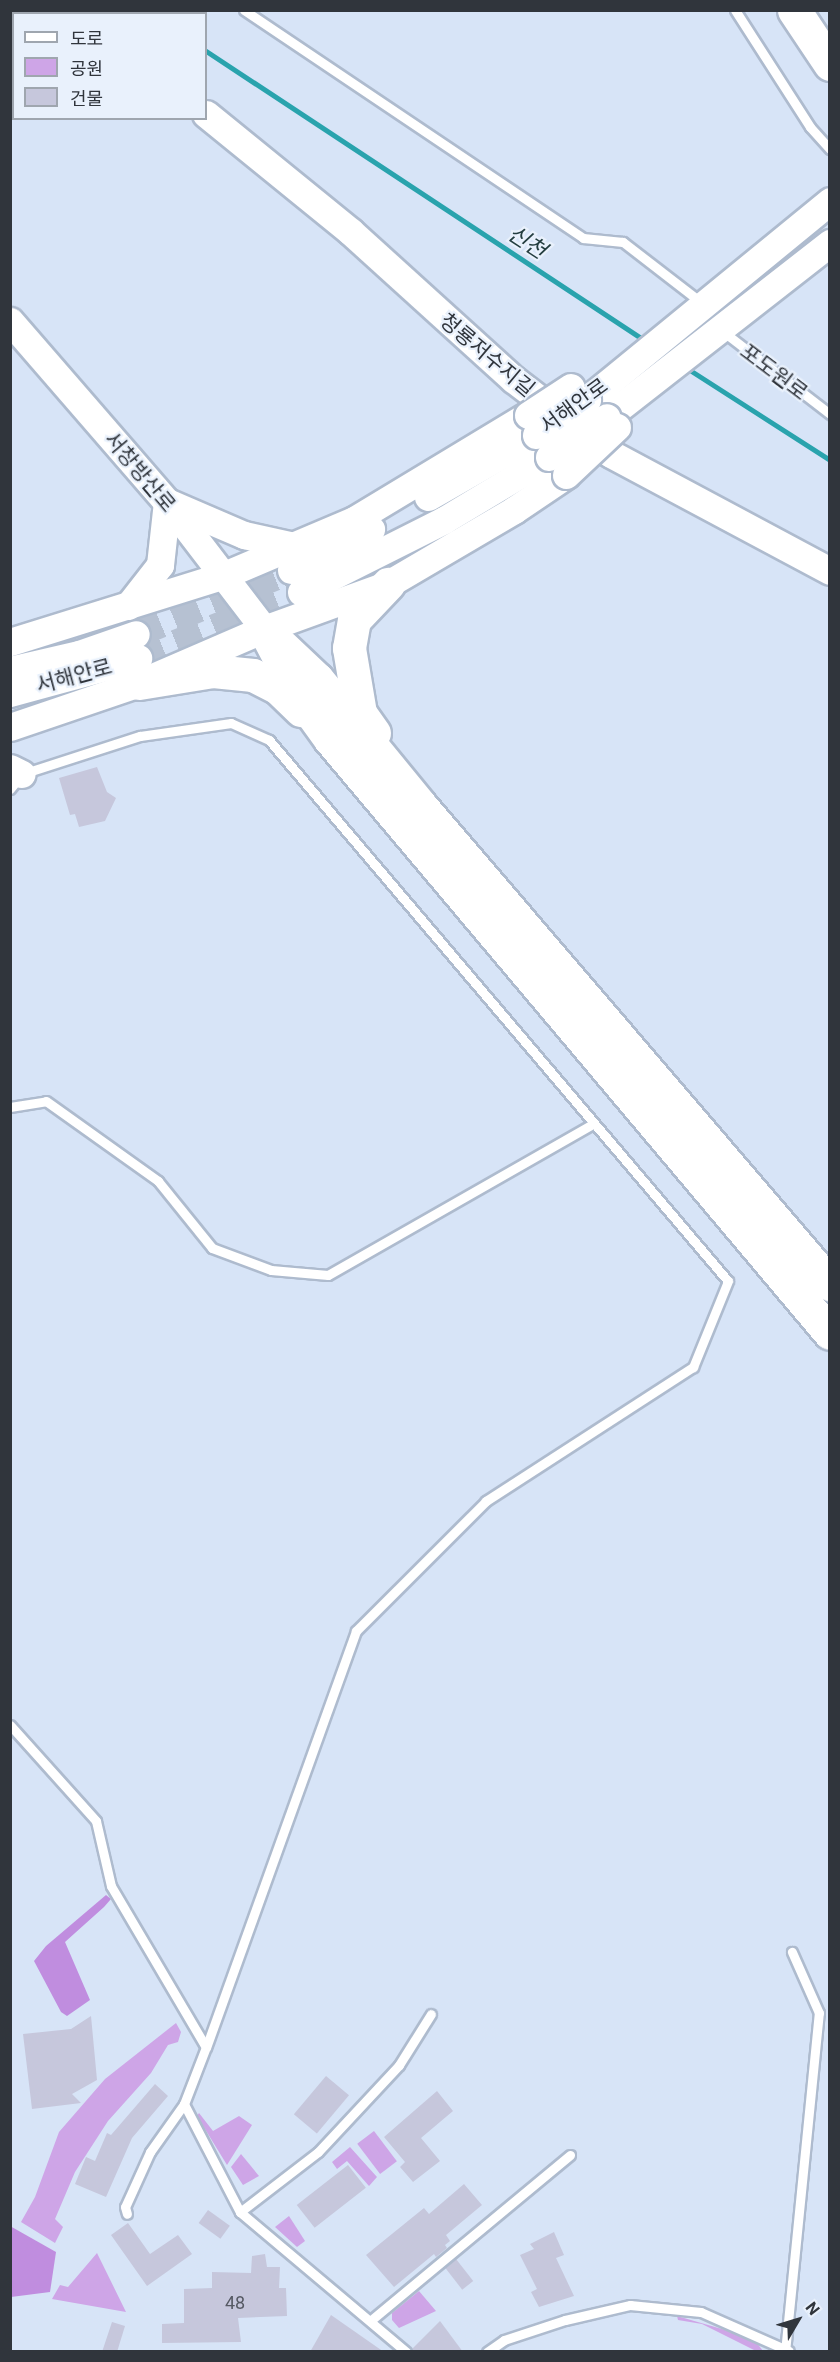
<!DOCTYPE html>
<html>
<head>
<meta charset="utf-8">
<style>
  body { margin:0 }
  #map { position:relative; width:840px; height:2362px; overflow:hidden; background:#d7e4f7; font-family:Roboto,"Noto Sans KR",sans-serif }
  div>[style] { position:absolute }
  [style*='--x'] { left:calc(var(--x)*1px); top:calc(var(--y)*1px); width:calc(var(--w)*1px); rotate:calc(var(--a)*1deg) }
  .green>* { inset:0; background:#cea5e7; transform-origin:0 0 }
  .forest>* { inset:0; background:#c08ddf }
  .stream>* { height:5px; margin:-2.5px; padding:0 2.5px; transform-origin:2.5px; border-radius:2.5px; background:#29a3ad }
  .building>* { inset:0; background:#c6c7dc; transform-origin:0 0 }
  .secondary-tunnel>* { height:27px; margin-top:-13.5px; transform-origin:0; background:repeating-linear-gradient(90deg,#b6c1d2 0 27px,transparent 0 41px) }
  .roads { filter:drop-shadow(2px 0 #aebbce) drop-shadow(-2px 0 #aebbce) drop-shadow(0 2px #aebbce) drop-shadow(0 -2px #aebbce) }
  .lane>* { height:9px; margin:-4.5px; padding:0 4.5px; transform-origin:4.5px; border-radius:4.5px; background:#fff }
  .secondary>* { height:27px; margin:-13.5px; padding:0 13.5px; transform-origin:13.5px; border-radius:13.5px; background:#fff }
  .highway>* { height:33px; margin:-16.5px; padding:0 16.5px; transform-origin:16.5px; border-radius:16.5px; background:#fff }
  .bridges { filter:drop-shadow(2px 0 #aebbce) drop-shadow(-2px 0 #aebbce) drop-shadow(0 2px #aebbce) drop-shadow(0 -2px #aebbce) }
  .secondary-bridge>* { height:27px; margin:-13.5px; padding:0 13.5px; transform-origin:13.5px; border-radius:13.5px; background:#fff }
  span { translate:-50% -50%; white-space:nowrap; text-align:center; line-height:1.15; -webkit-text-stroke:4.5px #e9f1fc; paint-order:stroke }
  .number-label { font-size:18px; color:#565a64 }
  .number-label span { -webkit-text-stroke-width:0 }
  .street-label { font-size:21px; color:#30353c }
  .water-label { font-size:22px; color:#243e40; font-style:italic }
  .frame { position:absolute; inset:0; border:12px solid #30353c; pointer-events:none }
  .legend { position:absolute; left:12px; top:12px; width:195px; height:108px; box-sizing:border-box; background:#e9f1fc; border:2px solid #9fa6af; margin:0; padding:8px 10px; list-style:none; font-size:18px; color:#30353c }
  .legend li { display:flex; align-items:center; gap:12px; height:30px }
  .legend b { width:30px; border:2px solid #9fa6af }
  .north { position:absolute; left:768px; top:2290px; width:60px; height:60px; -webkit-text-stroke:4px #e9f1fc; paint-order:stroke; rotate:52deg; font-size:16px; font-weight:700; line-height:24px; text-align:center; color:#30353c }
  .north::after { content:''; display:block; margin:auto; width:21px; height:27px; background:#30353c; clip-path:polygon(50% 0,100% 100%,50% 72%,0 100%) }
</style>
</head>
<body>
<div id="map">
  <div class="green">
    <i style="clip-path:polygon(176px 2023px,181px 2032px,178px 2042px,168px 2045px,151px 2073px,108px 2121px,75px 2172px,55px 2219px,63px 2227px,55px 2243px,21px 2222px,35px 2197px,59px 2132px,105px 2079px)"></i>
    <i style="clip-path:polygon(199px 2113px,213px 2131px,239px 2116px,252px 2125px,227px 2165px,197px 2116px)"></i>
    <i style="left:374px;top:2131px;width:38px;height:21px;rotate:53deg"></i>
    <i style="clip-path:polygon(350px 2147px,377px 2177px,369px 2186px,347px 2161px,337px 2169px,332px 2162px)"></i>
    <i style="clip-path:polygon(241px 2154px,259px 2176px,243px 2185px,231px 2167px)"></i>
    <i style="clip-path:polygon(289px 2216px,305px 2241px,297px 2247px,275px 2227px)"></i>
    <i style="clip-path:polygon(97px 2253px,126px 2312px,52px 2299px,60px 2285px,68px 2287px)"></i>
    <i style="clip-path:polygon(419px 2291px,436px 2311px,399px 2328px,392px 2320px,392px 2313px)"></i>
    <i style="clip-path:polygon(677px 2316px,753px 2338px,763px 2351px,756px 2351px,702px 2324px,678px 2320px)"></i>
  </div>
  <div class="forest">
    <i style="clip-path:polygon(106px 1895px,111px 1899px,104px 1907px,65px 1942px,90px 2000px,67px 2016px,61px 2012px,34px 1961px,46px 1946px)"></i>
    <i style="clip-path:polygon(10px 2226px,56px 2252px,50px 2292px,11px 2297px)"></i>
  </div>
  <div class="stream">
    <i style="--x:131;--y:10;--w:6;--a:39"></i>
    <i style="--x:206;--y:51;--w:528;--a:33.42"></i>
    <i style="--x:685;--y:367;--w:172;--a:32.7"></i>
  </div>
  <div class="building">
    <i style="clip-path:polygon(97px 767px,107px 792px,116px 798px,105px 821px,79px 827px,75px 814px,70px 815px,59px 778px)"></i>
    <i style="clip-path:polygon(91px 2016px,97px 2080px,72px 2094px,81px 2103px,32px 2109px,23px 2034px,71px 2029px)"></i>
    <i style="left:326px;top:2076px;width:30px;height:50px;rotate:40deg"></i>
    <i style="clip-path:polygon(155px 2084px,168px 2096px,132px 2138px,106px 2197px,75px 2184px,86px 2157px,95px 2161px,107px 2133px,111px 2135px)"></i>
    <i style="clip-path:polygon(437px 2091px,453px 2111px,421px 2138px,440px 2161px,413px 2182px,400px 2167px,405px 2162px,384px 2137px)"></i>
    <i style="left:348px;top:2165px;width:29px;height:65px;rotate:52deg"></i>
    <i style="clip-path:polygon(464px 2184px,482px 2205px,446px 2235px,450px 2241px,445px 2245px,447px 2248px,436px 2257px,434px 2254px,394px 2287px,366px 2255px,424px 2208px,429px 2214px)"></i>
    <i style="left:208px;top:2210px;width:27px;height:16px;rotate:36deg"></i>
    <i style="clip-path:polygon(128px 2223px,150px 2254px,178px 2235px,192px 2254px,147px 2286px,111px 2235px)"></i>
    <i style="clip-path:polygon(554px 2232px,564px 2255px,556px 2258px,574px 2296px,539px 2307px,531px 2292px,537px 2289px,520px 2255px,534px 2249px,530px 2244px)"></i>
    <i style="clip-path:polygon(265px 2254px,267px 2267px,280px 2267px,279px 2288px,286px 2288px,287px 2316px,238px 2318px,241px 2342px,162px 2343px,162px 2324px,184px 2323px,184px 2289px,212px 2288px,212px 2272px,251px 2273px,252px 2256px)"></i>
    <i style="left:456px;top:2259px;width:28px;height:14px;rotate:52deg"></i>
    <i style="clip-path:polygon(331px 2315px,384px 2352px,310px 2352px)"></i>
    <i style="clip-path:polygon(440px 2321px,463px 2352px,413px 2352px,412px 2349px)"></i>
    <i style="clip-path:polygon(112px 2322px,125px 2326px,117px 2352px,102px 2352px)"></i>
  </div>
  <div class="secondary-tunnel">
    <i style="--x:136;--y:634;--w:168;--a:-22.4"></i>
    <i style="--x:138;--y:658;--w:176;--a:-22"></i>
  </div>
  <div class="roads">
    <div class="lane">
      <i style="--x:244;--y:10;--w:409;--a:33.9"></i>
      <i style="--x:583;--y:238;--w:40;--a:5.7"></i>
      <i style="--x:623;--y:242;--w:100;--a:37.7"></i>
      <i style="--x:735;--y:10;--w:139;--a:57.3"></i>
      <i style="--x:810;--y:127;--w:30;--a:48"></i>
      <i style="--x:721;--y:330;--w:138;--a:37.6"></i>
      <i style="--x:10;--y:789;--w:19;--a:-51"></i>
      <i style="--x:22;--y:774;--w:124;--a:-17.9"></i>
      <i style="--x:140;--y:736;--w:92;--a:-8.1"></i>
      <i style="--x:231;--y:723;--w:42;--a:24.1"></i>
      <i style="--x:269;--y:740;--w:709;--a:49.69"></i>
      <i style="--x:728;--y:1281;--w:93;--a:112.1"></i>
      <i style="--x:693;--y:1367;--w:247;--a:147.1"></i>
      <i style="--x:486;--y:1501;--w:184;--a:135"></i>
      <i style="--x:356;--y:1631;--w:442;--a:109.8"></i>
      <i style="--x:10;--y:1107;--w:36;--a:-9"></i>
      <i style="--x:46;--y:1101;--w:138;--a:35.5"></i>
      <i style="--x:158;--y:1181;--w:86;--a:51.1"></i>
      <i style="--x:212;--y:1248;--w:63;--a:20.4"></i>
      <i style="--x:271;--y:1270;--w:57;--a:5"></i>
      <i style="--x:328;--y:1275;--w:306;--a:-29.7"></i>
      <i style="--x:10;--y:1725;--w:129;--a:48.1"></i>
      <i style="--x:96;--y:1821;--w:67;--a:77"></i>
      <i style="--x:111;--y:1886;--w:187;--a:59.5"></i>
      <i style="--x:206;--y:2047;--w:61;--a:111.1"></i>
      <i style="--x:184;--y:2104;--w:59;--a:125.3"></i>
      <i style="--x:150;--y:2152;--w:60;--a:114.4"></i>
      <i style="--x:125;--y:2207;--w:7;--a:74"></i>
      <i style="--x:184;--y:2104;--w:122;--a:62.6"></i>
      <i style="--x:240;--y:2212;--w:217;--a:40.1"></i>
      <i style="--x:240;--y:2212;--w:98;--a:-37.6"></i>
      <i style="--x:318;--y:2152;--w:119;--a:-47"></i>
      <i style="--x:399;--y:2065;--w:60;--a:-57.9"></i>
      <i style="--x:370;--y:2321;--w:260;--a:-39.7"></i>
      <i style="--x:487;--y:2352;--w:21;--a:-35"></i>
      <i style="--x:504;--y:2340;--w:64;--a:-18.2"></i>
      <i style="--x:565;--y:2320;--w:67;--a:-13"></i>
      <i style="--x:630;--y:2305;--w:71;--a:5.6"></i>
      <i style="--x:701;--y:2312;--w:96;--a:23.9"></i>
      <i style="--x:785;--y:2352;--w:341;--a:-84.3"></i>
      <i style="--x:819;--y:2013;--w:67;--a:-113.9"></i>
    </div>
    <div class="secondary">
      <i style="--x:10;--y:46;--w:4;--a:14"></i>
      <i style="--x:206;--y:114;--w:187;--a:39.1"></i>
      <i style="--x:351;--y:232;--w:219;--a:42.2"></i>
      <i style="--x:513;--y:379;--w:123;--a:37.4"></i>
      <i style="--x:611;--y:454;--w:248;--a:28.1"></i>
      <i style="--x:10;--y:321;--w:240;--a:49.1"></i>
      <i style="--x:167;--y:502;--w:160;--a:52.6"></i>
      <i style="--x:587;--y:400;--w:314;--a:-39.3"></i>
      <i style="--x:607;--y:417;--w:283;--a:-38"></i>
      <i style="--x:428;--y:497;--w:125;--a:-29.9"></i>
      <i style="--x:291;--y:570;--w:90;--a:-27.1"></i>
      <i style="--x:301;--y:592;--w:160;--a:-26.7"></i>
      <i style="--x:444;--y:520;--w:122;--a:-31"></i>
      <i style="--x:128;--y:606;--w:52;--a:-52"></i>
      <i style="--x:160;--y:565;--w:63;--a:-83.7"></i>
      <i style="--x:167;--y:502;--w:84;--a:23.2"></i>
      <i style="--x:244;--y:535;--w:51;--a:12.4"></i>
      <i style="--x:10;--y:642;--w:222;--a:-17.3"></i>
      <i style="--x:222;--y:576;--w:143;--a:-23"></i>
      <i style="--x:354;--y:520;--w:203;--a:-31.1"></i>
      <i style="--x:10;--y:670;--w:71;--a:-13.1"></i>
      <i style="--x:79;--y:654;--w:60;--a:-19.3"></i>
      <i style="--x:10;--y:693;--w:133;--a:-15.3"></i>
      <i style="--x:10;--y:727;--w:136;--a:-18.8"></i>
      <i style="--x:139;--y:683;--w:136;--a:-23.4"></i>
      <i style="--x:264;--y:629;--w:132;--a:-19.9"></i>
      <i style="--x:388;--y:584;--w:146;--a:-30.4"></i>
      <i style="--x:514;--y:510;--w:63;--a:-33.9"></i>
      <i style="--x:10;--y:768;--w:13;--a:27"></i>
    </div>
    <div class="highway">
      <i style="--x:794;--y:10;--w:65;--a:56.3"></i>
      <i style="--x:264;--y:629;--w:76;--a:62.4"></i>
      <i style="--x:299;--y:696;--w:53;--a:54.2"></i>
      <i style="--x:330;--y:739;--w:776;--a:49.91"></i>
      <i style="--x:282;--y:646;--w:48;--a:43.3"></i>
      <i style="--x:317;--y:679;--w:163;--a:50.7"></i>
      <i style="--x:420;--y:805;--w:631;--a:49.44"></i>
      <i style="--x:139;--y:683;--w:75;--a:-9.2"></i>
      <i style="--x:213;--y:671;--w:40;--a:5.7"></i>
      <i style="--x:253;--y:675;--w:28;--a:27"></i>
      <i style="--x:278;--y:688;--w:32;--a:44"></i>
      <i style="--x:374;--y:733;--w:24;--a:-125"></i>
      <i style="--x:360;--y:713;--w:66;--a:-99.6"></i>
      <i style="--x:349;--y:648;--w:28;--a:-80"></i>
      <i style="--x:354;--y:620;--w:50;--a:-46.6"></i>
    </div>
  </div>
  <div class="bridges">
    <div class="secondary-bridge">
      <i style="--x:528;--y:415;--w:51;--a:-33.1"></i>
      <i style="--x:536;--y:435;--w:62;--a:-34.5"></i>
      <i style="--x:549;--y:457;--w:70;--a:-34.6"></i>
      <i style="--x:566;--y:475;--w:70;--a:-43.3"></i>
    </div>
  </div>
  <div class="number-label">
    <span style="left:235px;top:2303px">48</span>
  </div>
  <div class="street-label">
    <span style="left:487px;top:355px;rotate:40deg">청룡저수지길</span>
    <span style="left:774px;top:372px;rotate:37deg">포도원로</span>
    <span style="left:574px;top:406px;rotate:-36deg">서해안로</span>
    <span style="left:140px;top:472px;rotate:50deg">서창방산로</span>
    <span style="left:74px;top:676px;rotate:-15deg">서해안로</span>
  </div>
  <div class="water-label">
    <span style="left:527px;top:242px;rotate:33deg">신천</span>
  </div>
  <div class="frame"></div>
  <ul class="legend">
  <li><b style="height:8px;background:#fff"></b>도로</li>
  <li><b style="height:16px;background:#cea5e7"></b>공원</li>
  <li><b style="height:16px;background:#c6c7dc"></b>건물</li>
  </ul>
  <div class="north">N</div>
</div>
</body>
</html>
